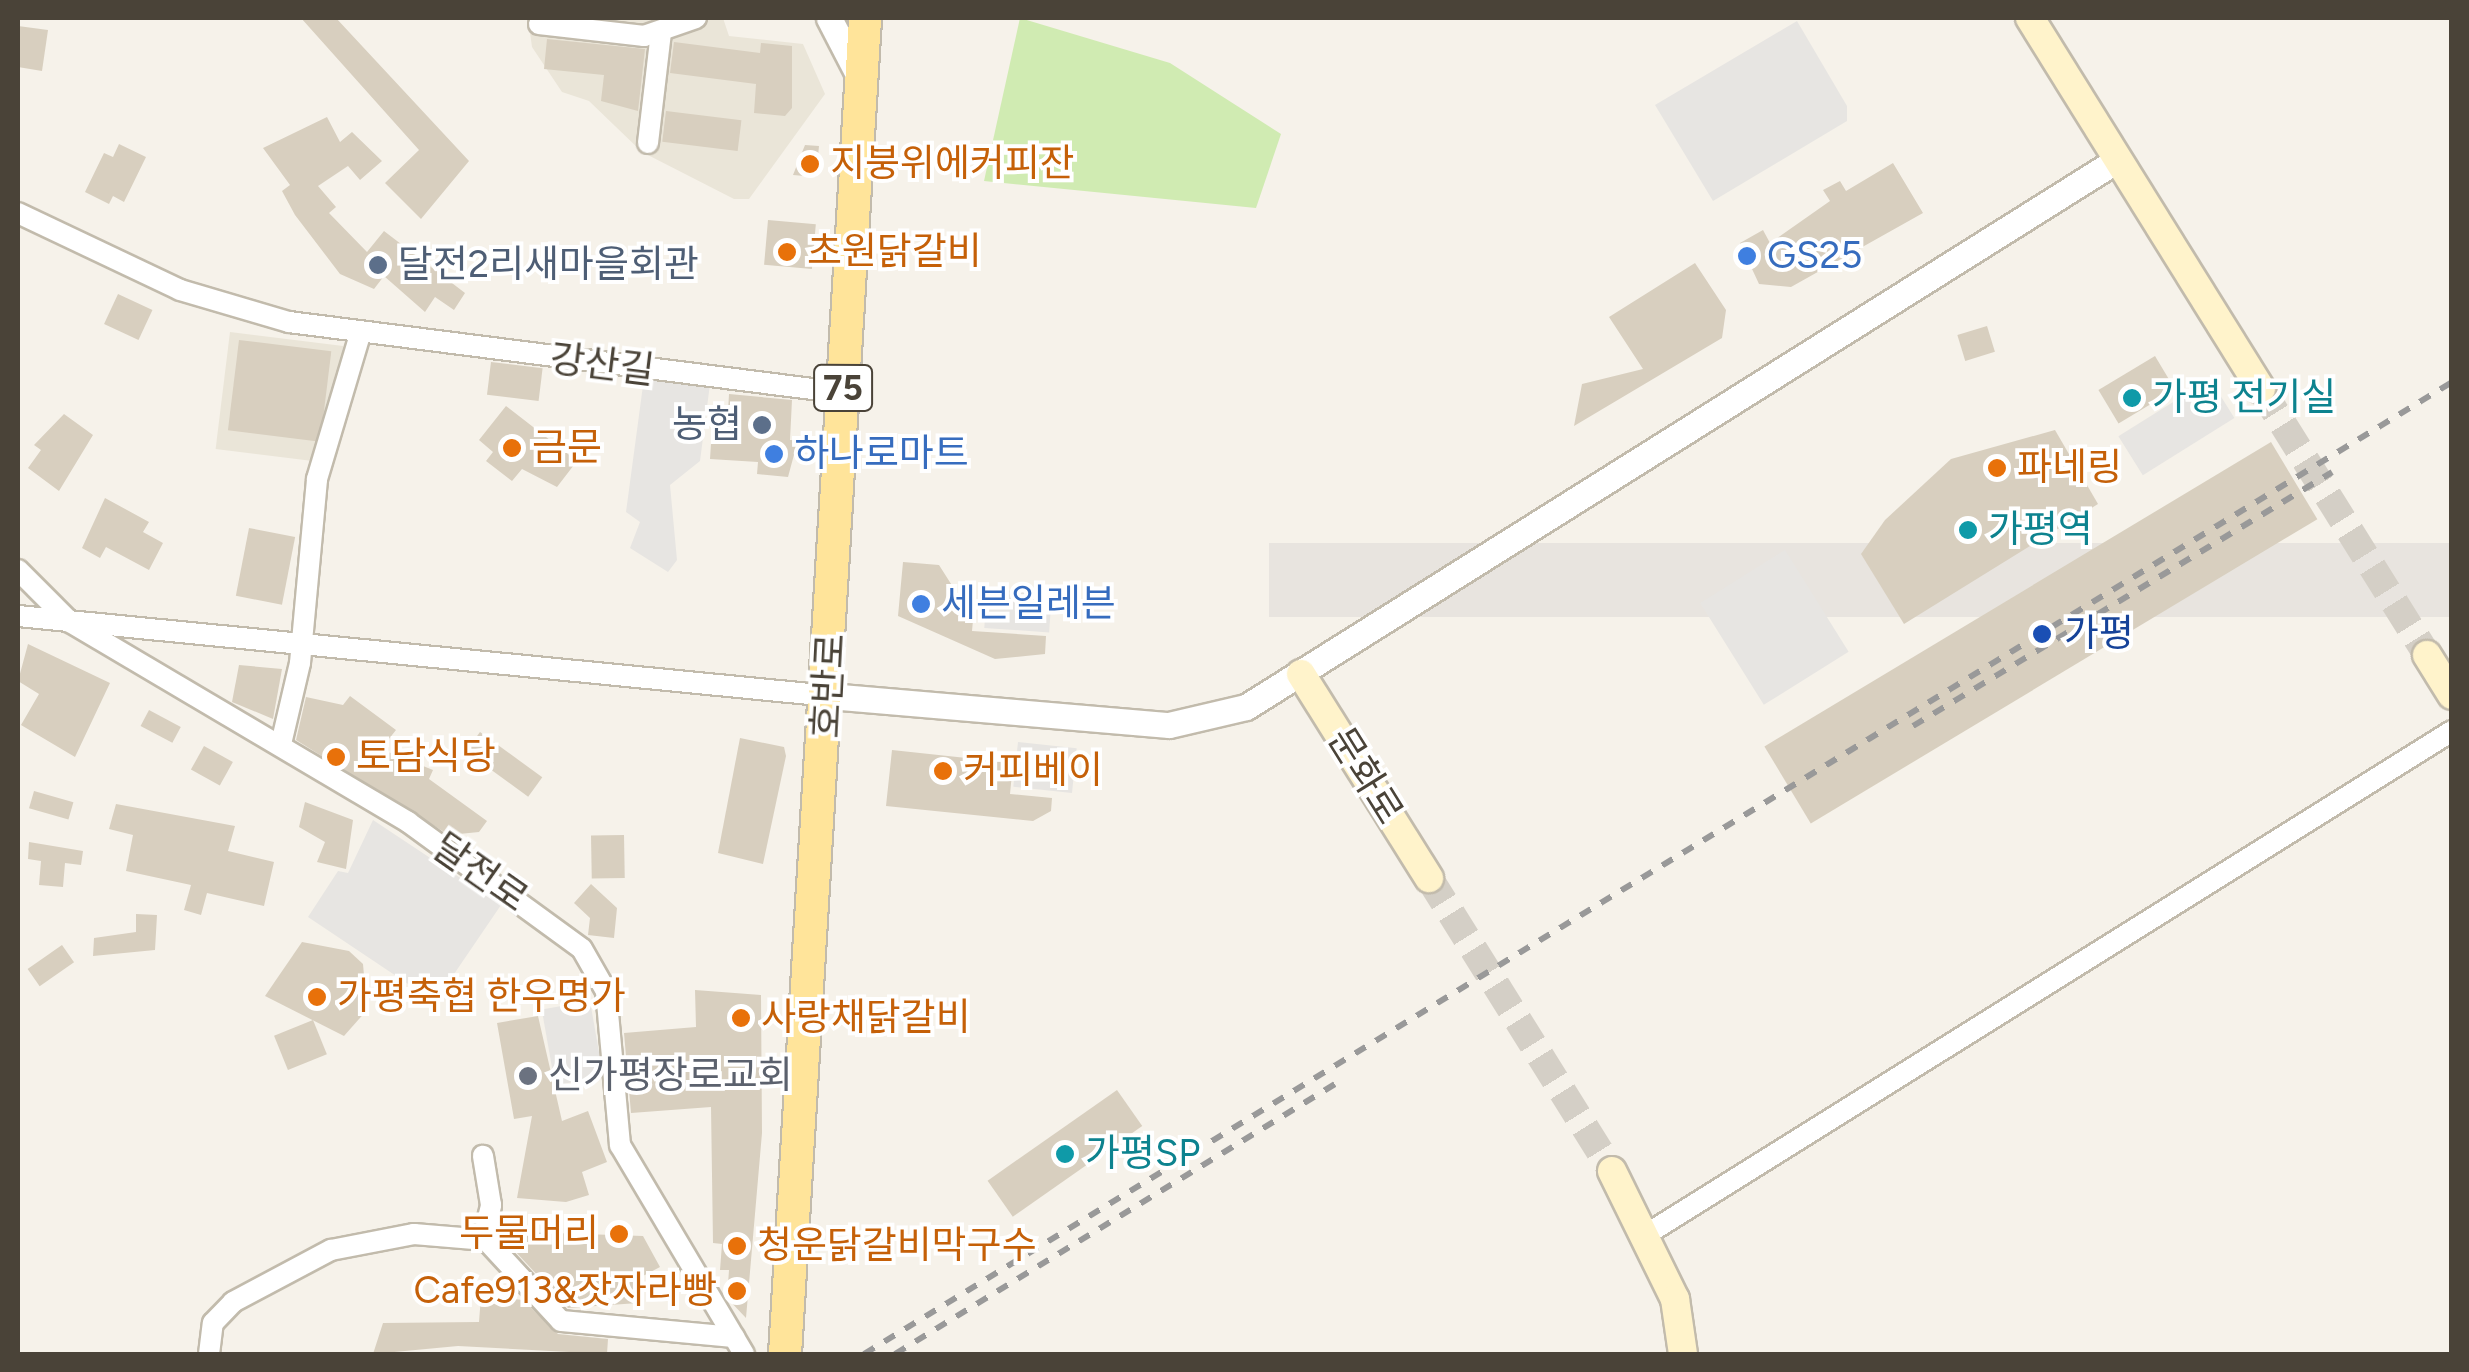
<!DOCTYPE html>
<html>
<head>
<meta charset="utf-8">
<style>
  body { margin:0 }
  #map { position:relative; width:2469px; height:1372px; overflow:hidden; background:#f6f2ea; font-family:Figtree,"Noto Sans KR",sans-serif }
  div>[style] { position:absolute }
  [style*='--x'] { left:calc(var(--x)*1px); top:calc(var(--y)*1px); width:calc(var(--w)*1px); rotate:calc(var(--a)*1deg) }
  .residential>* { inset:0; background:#eae5d8; transform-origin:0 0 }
  .industrial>* { inset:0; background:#e8e4df; transform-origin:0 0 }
  .green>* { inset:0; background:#d0ebb2 }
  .parking>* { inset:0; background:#e7e5e2; transform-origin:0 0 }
  .building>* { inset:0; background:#d8cfbf; transform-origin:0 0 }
  .secondary-tunnel>* { height:28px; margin-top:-14px; transform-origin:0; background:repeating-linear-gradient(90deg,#d4cfc6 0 28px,transparent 0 42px) }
  .roads { filter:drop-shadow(2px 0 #c2bbac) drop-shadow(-2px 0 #c2bbac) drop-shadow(0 2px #c2bbac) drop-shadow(0 -2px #c2bbac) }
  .minor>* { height:20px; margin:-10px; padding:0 10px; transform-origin:10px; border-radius:10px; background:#fff }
  .tertiary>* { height:25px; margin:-12.5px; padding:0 12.5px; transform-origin:12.5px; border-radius:12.5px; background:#fff }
  .secondary>* { height:28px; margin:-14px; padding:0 14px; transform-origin:14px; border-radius:14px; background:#fff3cb }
  .primary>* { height:32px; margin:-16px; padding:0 16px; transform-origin:16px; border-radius:16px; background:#ffe49a }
  .rail>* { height:6px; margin-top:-3px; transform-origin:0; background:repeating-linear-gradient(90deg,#999 0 12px,transparent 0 24px) }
  .dots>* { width:28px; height:28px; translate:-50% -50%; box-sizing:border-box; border:5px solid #fff; border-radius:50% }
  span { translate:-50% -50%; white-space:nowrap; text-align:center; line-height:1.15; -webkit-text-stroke:8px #fff; paint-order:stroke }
  .shield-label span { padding:2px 8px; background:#fff; border:2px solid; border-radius:8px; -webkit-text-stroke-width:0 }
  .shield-label { font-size:35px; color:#4a4338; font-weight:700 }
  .food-label { font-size:38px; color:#c56008 }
  .left { translate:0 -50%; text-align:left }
  .right { translate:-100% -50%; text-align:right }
  .shop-label { font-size:38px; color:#366cbe }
  .service-label { font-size:38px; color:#4e5e75 }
  .street-label { font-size:38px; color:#4a4338 }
  .culture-label { font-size:38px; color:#0d838f }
  .transit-label { font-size:38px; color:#164399 }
  .worship-label { font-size:38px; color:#5b616d }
  .frame { position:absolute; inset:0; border:20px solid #4a4338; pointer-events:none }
</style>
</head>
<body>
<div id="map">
  <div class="residential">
    <i style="clip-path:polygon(528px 18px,723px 18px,729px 36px,803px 44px,825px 94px,749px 199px,734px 199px,642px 152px,589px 101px,562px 92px,532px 47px)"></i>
    <i style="left:230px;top:332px;width:114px;height:118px;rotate:7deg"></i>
  </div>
  <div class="industrial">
    <i style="left:2451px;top:543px;width:74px;height:1182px;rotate:90deg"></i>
  </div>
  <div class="green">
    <i style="clip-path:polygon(1020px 18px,1170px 63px,1281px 134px,1256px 208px,984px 181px)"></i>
  </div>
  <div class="parking">
    <i style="clip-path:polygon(1797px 21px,1847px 106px,1847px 121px,1713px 201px,1655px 105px)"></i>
    <i style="clip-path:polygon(644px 378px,710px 384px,700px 461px,670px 485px,677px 560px,668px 572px,630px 548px,640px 522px,626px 512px)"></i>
    <i style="left:2210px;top:379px;width:46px;height:108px;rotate:58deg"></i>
    <i style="left:1785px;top:550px;width:120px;height:100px;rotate:58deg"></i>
    <i style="left:987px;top:589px;width:65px;height:39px;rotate:4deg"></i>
    <i style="left:1018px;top:742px;width:59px;height:45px;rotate:6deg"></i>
    <i style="clip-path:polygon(373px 820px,501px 905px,435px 1002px,308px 917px,338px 871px,348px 873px)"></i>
    <i style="left:590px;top:1001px;width:77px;height:49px;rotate:80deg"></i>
  </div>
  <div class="building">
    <i style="clip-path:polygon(301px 18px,336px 18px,469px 161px,421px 219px,385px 183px,419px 150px)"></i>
    <i style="clip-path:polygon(18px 26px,48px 30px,42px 71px,18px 67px)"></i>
    <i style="clip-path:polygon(547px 39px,645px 49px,638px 111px,601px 101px,604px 75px,544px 69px)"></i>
    <i style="clip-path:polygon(674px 42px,760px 53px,761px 43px,792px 46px,792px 108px,785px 116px,754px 113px,756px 84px,670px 73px)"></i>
    <i style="left:666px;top:111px;width:76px;height:31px;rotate:7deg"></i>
    <i style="clip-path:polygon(327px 117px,340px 142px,352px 132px,382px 161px,360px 180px,348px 166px,318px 186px,336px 207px,329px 213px,367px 252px,384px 231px,465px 293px,454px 310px,435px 297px,425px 312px,384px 276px,374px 289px,340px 274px,295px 215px,282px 191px,290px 185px,263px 148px)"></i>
    <i style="clip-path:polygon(119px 144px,146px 157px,124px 202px,113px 196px,109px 204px,85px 192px,104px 153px,113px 157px)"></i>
    <i style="clip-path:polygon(805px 145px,819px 146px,816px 177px,793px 175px)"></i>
    <i style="clip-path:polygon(1893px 163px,1923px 213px,1791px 287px,1759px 284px,1740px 243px,1763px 230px,1770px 243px,1830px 201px,1823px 190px,1840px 181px,1846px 191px)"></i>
    <i style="left:768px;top:220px;width:48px;height:45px;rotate:5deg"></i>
    <i style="clip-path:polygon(1695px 263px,1726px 310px,1722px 338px,1574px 426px,1582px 384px,1643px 369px,1609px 317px)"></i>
    <i style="left:118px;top:294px;width:38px;height:33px;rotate:25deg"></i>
    <i style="left:1987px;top:326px;width:27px;height:31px;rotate:73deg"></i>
    <i style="left:239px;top:340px;width:93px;height:91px;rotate:7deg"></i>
    <i style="left:2155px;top:356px;width:39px;height:66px;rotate:59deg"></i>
    <i style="left:491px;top:362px;width:52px;height:33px;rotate:7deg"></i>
    <i style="clip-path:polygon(729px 394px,792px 400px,790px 440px,798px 440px,788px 477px,757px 474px,758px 462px,710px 459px,712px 428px,727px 429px)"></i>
    <i style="clip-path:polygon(506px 406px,577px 461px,557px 487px,522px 469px,512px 481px,486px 461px,493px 452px,479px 440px)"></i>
    <i style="clip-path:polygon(64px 414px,93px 435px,59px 491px,28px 468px,41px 450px,34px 445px)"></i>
    <i style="clip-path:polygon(2055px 430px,2098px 504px,1904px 624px,1861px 554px,1885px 520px,1951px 459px)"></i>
    <i style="left:2271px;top:442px;width:90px;height:591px;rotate:59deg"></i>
    <i style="clip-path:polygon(105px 498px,149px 522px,143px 532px,163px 543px,149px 570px,106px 547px,100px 558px,82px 548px)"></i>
    <i style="left:249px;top:528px;width:47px;height:69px;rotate:11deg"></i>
    <i style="clip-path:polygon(903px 562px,939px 565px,960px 598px,975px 599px,972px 631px,1046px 636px,1045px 654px,995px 659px,898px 616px)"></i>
    <i style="clip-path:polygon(28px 644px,110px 683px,75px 757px,21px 725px,39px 694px,18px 681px)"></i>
    <i style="clip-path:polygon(239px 665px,282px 669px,273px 719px,232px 702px)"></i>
    <i style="clip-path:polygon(350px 696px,396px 730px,381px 749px,433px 770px,429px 779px,487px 821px,479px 832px,449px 835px,296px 740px,306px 697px,343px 705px)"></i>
    <i style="left:149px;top:710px;width:36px;height:18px;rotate:28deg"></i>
    <i style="left:480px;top:732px;width:77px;height:24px;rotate:36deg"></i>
    <i style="clip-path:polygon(740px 738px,784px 747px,786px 756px,763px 864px,718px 853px)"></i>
    <i style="left:204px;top:746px;width:33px;height:27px;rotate:29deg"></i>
    <i style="clip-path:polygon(892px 750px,1013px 763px,1010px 794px,1052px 798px,1051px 811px,1033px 821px,886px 806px)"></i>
    <i style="left:34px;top:791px;width:41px;height:18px;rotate:16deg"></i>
    <i style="clip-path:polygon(305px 802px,353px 820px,346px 869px,317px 862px,325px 842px,299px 827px)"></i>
    <i style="clip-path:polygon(116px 804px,235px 826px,228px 851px,274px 862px,264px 906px,207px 893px,201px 915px,184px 910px,191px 885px,126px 871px,133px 835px,109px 829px)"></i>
    <i style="left:624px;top:835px;width:43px;height:33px;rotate:89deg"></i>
    <i style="clip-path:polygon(29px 842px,83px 851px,81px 865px,65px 863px,63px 887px,39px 885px,41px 861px,28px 859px)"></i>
    <i style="clip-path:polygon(591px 884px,617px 908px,614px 938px,588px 935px,590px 918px,574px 903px)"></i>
    <i style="clip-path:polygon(136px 914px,157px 915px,155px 950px,93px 956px,94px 938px,136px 932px)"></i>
    <i style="clip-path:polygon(302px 942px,349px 951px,363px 964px,367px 1010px,344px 1036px,265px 996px)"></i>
    <i style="left:62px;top:945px;width:21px;height:42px;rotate:55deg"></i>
    <i style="clip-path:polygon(695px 990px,761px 995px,762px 1133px,746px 1318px,727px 1298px,729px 1270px,720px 1270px,722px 1244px,713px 1243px,711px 1107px,631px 1113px,624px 1033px,696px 1027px)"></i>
    <i style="clip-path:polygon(538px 1016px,562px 1121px,588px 1111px,607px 1162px,582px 1172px,589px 1195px,566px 1202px,517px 1198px,532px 1116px,514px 1119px,497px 1023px)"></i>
    <i style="left:313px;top:1020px;width:37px;height:42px;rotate:68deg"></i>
    <i style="left:1117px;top:1090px;width:44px;height:158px;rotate:55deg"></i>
    <i style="clip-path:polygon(524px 1232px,643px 1236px,660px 1267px,641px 1277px,638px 1303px,568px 1308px,514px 1250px)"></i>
    <i style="clip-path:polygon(481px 1296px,523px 1300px,558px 1334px,608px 1339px,607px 1354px,458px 1346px,373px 1354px,383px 1323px,479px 1322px)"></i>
  </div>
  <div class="secondary-tunnel">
    <i style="--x:2261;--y:389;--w:314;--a:58"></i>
    <i style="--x:1429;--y:878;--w:345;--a:58"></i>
  </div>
  <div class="roads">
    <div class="minor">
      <i style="--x:539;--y:24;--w:106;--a:6.5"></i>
      <i style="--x:644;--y:36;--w:55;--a:-19.1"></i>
      <i style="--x:648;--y:143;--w:111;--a:-83.3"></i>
      <i style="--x:18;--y:213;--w:179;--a:25.4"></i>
      <i style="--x:180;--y:290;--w:114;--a:16.4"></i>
      <i style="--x:289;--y:322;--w:559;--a:7.3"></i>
      <i style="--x:18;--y:570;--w:74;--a:45"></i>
      <i style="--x:70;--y:622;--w:393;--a:30.6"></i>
      <i style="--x:408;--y:822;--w:215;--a:36.1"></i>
      <i style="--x:582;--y:949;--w:48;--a:60.3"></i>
      <i style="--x:606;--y:991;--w:155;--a:84.8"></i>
      <i style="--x:620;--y:1145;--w:243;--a:59.3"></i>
      <i style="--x:18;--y:616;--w:815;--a:5.63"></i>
      <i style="--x:281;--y:744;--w:83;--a:-76.8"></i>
      <i style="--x:300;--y:663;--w:185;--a:-84.7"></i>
      <i style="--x:317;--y:479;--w:150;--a:-73.4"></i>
      <i style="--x:1647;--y:1234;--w:949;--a:-32"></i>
      <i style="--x:483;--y:1238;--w:34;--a:-76"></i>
      <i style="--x:491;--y:1205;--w:50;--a:-99.3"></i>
      <i style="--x:209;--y:1354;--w:31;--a:-83"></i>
      <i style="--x:213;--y:1323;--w:29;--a:-46"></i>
      <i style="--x:233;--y:1302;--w:111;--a:-28"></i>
      <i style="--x:331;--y:1250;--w:85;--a:-10.9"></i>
      <i style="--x:414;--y:1234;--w:72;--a:4.8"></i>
      <i style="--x:486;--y:1240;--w:110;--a:47.2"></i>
      <i style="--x:561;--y:1321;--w:174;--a:5.3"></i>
    </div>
    <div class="tertiary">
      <i style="--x:829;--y:18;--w:70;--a:62.7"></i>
      <i style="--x:829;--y:696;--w:341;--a:4.9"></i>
      <i style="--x:1169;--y:725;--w:79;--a:-13.2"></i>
      <i style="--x:1246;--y:707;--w:1029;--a:-32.13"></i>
    </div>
    <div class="secondary">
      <i style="--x:2030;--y:18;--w:437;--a:58.1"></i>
      <i style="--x:2427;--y:655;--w:47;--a:58"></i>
      <i style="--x:1301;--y:674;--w:241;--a:57.9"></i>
      <i style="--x:1612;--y:1171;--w:143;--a:63.8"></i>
      <i style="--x:1675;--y:1299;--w:56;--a:81.7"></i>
    </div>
    <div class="primary">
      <i style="--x:785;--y:1354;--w:1338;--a:-86.57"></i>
    </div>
  </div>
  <div class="rail">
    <i style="--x:1913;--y:726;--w:490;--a:-31.2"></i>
    <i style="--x:864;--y:1354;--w:1862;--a:-31.47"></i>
    <i style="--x:895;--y:1354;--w:516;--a:-31.53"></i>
  </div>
  <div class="dots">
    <i style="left:810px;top:164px;background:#e8710a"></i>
    <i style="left:787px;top:252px;background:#e8710a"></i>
    <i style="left:1747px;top:256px;background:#3f7fe0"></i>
    <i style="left:378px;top:265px;background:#5c6f8a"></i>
    <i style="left:2132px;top:398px;background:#0f9aa8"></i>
    <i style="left:762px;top:425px;background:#5c6f8a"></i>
    <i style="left:512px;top:448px;background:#e8710a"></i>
    <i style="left:774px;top:454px;background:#3f7fe0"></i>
    <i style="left:1997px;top:468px;background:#e8710a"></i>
    <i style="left:1968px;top:530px;background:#0f9aa8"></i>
    <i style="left:921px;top:604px;background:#3f7fe0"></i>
    <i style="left:2042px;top:634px;background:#1a4fb4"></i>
    <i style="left:336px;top:757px;background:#e8710a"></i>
    <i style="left:943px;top:771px;background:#e8710a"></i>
    <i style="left:317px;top:997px;background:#e8710a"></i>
    <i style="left:741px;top:1018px;background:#e8710a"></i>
    <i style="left:528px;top:1076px;background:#6b7280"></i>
    <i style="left:1065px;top:1154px;background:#0f9aa8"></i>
    <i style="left:619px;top:1234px;background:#e8710a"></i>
    <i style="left:737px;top:1246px;background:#e8710a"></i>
    <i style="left:737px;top:1291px;background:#e8710a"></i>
  </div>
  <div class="shield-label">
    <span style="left:843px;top:388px">75</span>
  </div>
  <div class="food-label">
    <span class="left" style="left:830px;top:164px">지붕위에커피잔</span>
    <span class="left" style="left:807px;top:252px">초원닭갈비</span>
    <span class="left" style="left:532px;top:448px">금문</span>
    <span class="left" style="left:2017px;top:468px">파네링</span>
    <span class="left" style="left:356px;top:757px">토담식당</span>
    <span class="left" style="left:963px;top:771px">커피베이</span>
    <span class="left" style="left:337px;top:997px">가평축협 한우명가</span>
    <span class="left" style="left:761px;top:1018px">사랑채닭갈비</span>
    <span class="right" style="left:599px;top:1234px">두물머리</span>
    <span class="left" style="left:757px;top:1246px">청운닭갈비막구수</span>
    <span class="right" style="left:717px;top:1291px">Cafe913&amp;잣자라빵</span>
  </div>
  <div class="shop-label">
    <span class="left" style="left:1767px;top:256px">GS25</span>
    <span class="left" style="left:794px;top:454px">하나로마트</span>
    <span class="left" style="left:941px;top:604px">세븐일레븐</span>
  </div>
  <div class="service-label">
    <span class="left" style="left:398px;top:265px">달전2리새마을회관</span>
    <span class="right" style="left:742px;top:425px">농협</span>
  </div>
  <div class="street-label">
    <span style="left:602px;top:365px;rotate:7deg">강산길</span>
    <span style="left:829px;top:686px;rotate:-87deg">호반로</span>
    <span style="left:1365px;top:776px;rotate:58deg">문화로</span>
    <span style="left:480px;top:873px;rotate:35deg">달전로</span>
  </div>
  <div class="culture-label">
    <span class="left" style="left:2152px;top:398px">가평 전기실</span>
    <span class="left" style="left:1988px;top:530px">가평역</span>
    <span class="left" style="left:1085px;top:1154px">가평SP</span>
  </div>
  <div class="transit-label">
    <span class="left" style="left:2064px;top:634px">가평</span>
  </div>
  <div class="worship-label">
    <span class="left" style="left:548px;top:1076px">신가평장로교회</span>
  </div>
  <div class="frame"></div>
</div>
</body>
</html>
